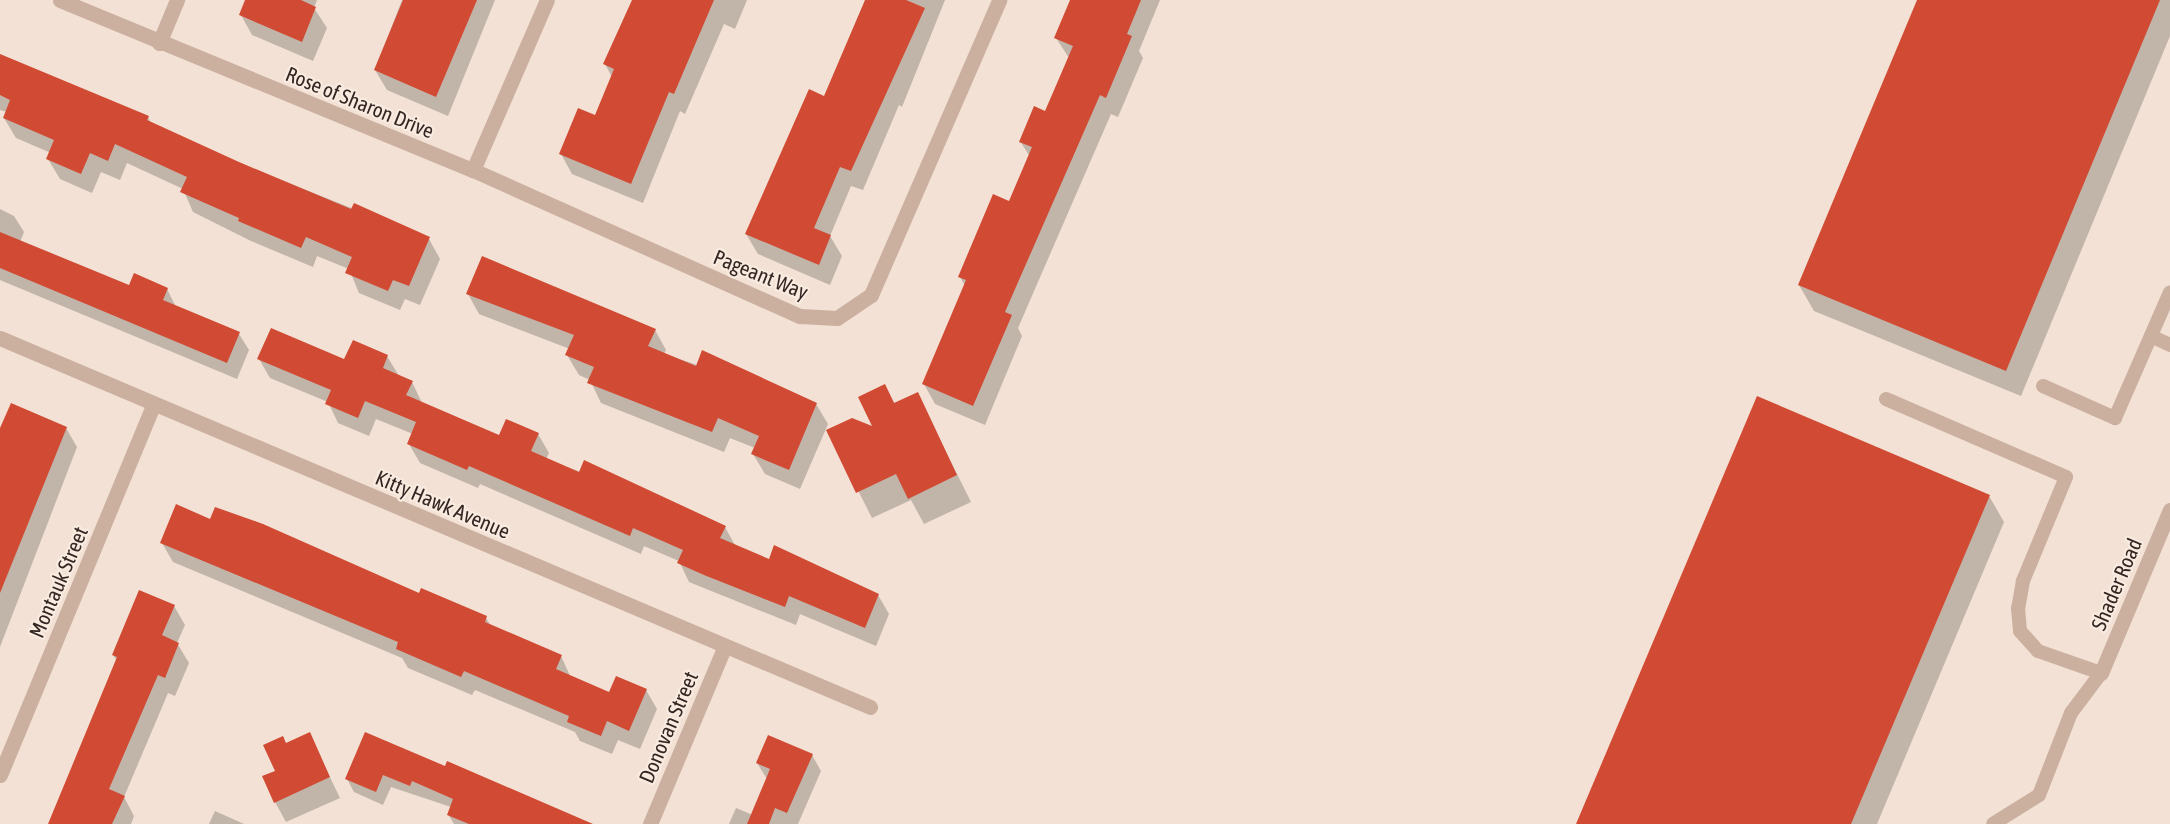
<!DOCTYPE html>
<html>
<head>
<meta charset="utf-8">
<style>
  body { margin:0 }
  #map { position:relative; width:2170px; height:824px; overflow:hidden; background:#f2e1d4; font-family:"Asap Condensed",sans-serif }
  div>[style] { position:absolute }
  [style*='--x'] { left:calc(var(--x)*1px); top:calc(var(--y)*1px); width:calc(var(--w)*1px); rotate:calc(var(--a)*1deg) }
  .shadow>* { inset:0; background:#0003 }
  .building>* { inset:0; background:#d14a33 }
  .service>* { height:14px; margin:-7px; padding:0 7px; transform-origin:7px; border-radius:7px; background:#cbaf9f }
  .minor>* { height:15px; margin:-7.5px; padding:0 7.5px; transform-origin:7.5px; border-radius:7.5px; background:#cbaf9f }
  span { translate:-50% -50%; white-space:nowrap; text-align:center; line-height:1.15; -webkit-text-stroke:4.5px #faebe0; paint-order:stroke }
  .street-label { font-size:21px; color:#342723 }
</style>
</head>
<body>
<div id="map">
  <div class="shadow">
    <i style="clip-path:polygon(247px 0,317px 0,314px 8px,327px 28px,313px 61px,252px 35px,241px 15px)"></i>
    <i style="clip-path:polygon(402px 0,495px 0,448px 116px,387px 90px,375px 70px)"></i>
    <i style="clip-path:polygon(634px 0,747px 0,735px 29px,724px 24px,685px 114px,680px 111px,643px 203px,572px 174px,561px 154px,596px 117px,612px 77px,605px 64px)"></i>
    <i style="clip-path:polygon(866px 0,945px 0,902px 107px,899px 105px,863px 190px,851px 186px,830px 236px,842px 256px,830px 285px,758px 254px,746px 234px,825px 98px)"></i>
    <i style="clip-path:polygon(1080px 0,1160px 0,1139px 51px,1143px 58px,1118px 117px,1111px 114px,1018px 328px,1022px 336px,985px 425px,935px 404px,924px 384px,965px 286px,960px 277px,1010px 203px,1030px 157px,1020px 141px,1046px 113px,1069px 58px,1056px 38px)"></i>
    <i style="clip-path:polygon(1918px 0,2170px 0,2170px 36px,2021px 396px,1814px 311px,1799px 285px)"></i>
    <i style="clip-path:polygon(0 55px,148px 117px,151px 123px,238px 163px,429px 239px,440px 259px,420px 305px,405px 299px,400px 310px,359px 293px,349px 269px,317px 256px,313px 267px,251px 241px,193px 212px,183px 189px,127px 163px,120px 180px,101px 172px,92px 193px,60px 179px,48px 159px,51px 153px,16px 138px,4px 118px,7px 112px,0 110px)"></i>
    <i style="clip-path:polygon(0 209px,14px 216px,24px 232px,20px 242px,129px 287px,167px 289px,176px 307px,239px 334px,249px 350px,237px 379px,0 280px)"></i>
    <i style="clip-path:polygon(468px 294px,655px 330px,666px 350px,664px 354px,816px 404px,828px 424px,800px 489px,765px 474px,753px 454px,755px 448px,730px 438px,724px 452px,601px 403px,590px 380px,579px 375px,567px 355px,570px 349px,479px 314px)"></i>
    <i style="clip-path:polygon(387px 356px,399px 376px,412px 382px,422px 403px,500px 437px,538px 434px,549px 453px,546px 459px,725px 527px,736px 547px,769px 561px,878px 595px,889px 614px,876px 646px,800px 614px,796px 625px,689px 582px,679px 561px,644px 546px,641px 554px,480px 484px,478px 488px,420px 463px,409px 444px,413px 434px,376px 419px,369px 436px,338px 423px,328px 402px,270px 378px,259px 359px,345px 361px)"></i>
    <i style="clip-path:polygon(885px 386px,895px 404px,917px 394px,971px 502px,924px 524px,911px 500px,872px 518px,828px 431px,875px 429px)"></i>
    <i style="clip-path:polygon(66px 428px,77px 447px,0 647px,0 435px)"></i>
    <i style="clip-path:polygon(1989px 496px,2004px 522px,1877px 824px,1578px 824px)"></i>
    <i style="clip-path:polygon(211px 521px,486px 618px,491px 626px,561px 656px,571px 678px,610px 694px,646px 690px,657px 709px,640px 749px,618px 740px,612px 754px,580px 741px,575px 732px,475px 690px,472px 695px,408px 668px,402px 658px,173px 562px,162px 543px)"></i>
    <i style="clip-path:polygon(174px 606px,185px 625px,177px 643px,189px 663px,175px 696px,168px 693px,124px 797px,134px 816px,131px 824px,49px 824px,117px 661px,113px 655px)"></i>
    <i style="clip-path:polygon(309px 734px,340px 798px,286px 822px,275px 802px,277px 771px,286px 745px)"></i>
    <i style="clip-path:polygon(366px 734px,585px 824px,454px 824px,448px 814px,451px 807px,391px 787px,383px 805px,354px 792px,347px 779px)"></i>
    <i style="clip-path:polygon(812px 755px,821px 771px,798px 824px,729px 824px,736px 808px,753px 815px,767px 779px,757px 763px)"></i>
    <i style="clip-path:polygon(215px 811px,244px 824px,209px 824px)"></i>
  </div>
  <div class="building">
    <i style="clip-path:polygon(245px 0,301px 0,316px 7px,302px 42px,239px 15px)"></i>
    <i style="clip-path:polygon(403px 0,477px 0,436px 97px,374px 70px)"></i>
    <i style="clip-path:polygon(632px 0,714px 0,674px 94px,669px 92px,631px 184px,559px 154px,578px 108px,595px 115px,614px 69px,603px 64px)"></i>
    <i style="clip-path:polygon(865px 0,906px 0,925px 8px,851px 171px,840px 167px,814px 228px,831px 235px,819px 265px,745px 234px,809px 89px,824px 96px)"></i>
    <i style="clip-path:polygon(1070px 0,1141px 0,1127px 34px,1132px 36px,1106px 98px,1100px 95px,1005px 312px,1012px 315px,973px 406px,922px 384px,966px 280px,958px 277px,993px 194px,1009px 201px,1032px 147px,1019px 142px,1034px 106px,1045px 111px,1073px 46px,1054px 38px)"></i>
    <i style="clip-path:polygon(1917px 0,2160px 0,2006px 371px,1798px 285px)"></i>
    <i style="clip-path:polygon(0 54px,149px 116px,147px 120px,239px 162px,351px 209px,354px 203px,430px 237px,409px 286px,393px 280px,388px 291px,345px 273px,352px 257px,306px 237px,301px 248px,238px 221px,239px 218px,180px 192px,187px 177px,115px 144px,108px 161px,90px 153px,81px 174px,46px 159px,54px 140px,3px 118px,10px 100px,0 95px)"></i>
    <i style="clip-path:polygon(0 232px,129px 285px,134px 273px,168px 288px,163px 300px,240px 332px,227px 363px,0 268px)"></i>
    <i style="clip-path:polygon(482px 256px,656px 329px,648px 346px,696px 366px,702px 350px,817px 403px,789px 470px,751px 454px,759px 436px,718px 418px,712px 432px,587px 383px,594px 367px,565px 355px,574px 335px,466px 294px)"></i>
    <i style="clip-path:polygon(271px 328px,344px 359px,353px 340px,388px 355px,383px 368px,413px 381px,406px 395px,499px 435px,506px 419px,539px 433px,531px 451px,579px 472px,584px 460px,726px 526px,720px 538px,769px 559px,774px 545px,879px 594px,865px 628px,789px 596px,785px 607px,704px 575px,677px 563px,683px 550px,633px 528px,630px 536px,469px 466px,467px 470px,407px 444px,416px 422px,365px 401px,358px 418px,325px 404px,331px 390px,257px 359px)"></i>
    <i style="clip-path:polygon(885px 384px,894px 403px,918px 392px,957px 475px,908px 499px,896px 474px,856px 493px,826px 430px,852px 418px,872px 426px,858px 397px)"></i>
    <i style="clip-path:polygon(1757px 396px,1990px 495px,1851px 824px,1576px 824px)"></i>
    <i style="clip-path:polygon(11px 403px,67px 427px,0 593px,0 428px)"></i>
    <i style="clip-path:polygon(176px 504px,210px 519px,215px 507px,263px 524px,419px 593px,421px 588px,487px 616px,485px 622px,562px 655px,556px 669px,609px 692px,616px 676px,647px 689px,629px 731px,607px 721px,601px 736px,567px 722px,569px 716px,464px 671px,461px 677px,396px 649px,398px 642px,160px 543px)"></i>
    <i style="clip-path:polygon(139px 590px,175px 605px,162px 635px,179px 643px,165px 678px,158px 675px,109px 789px,125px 796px,112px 824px,48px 824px,117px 657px,112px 655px)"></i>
    <i style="clip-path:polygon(310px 732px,330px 777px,274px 803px,262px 776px,275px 771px,263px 745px,283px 736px,286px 743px)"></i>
    <i style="clip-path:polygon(365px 732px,445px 766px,447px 761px,593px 824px,469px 824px,447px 815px,453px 799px,412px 781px,410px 786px,383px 775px,376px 792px,345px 779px)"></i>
    <i style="clip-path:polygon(768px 735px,813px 754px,787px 813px,775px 808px,769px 824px,747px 824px,770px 769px,756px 763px)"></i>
  </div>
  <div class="service">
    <i style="--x:2151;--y:336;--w:21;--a:25"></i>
    <i style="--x:2043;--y:386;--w:79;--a:24"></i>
    <i style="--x:2115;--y:418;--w:137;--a:-66.4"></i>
    <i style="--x:1886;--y:399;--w:196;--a:23.4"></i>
    <i style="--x:2066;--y:477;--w:113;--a:112.5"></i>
    <i style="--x:2023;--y:581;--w:27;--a:100"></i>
    <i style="--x:2018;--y:608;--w:23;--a:85"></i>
    <i style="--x:2020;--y:631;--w:27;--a:48"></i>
    <i style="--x:2038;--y:651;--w:67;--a:19.2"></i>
    <i style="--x:2101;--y:673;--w:50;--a:126.9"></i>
    <i style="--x:2071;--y:713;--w:88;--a:111.3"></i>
    <i style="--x:2039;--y:795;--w:54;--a:147.8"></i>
  </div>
  <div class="minor">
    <i style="--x:60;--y:0;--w:447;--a:22.4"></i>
    <i style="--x:473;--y:170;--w:358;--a:24.1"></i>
    <i style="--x:800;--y:316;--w:37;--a:3"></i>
    <i style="--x:837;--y:318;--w:41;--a:-34.1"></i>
    <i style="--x:871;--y:295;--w:322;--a:-66.5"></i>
    <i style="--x:159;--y:43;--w:47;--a:-67.3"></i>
    <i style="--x:473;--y:170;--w:185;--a:-66.5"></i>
    <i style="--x:0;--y:338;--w:945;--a:22.98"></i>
    <i style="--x:2101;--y:673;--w:177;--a:-67.1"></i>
    <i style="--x:0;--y:775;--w:402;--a:-67.5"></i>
    <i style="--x:650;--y:824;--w:193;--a:-67.2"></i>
  </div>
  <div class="street-label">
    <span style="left:360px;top:102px;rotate:22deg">Rose of Sharon Drive</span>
    <span style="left:761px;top:274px;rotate:22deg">Pageant Way</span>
    <span style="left:443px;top:504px;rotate:23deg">Kitty Hawk Avenue</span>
    <span style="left:58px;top:582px;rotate:-67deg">Montauk Street</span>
    <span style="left:2116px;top:584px;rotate:-67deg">Shader Road</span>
    <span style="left:668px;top:727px;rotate:-67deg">Donovan Street</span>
  </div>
</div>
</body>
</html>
